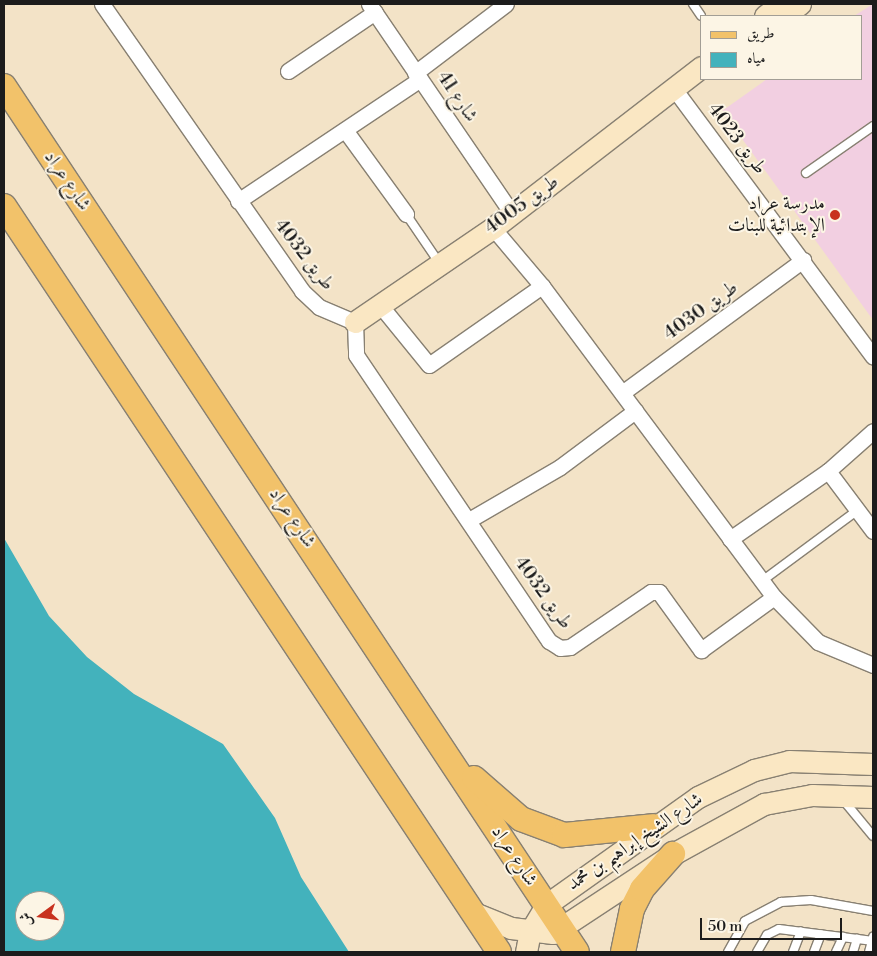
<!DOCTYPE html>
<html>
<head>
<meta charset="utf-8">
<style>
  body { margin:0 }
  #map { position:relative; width:877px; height:956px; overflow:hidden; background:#f3e3c7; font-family:"Libre Bodoni",Amiri,serif }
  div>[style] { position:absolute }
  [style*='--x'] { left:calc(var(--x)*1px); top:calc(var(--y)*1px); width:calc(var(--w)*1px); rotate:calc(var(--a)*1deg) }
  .built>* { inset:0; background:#f2cfe1 }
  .water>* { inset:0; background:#43b2bc }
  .roads { filter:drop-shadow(1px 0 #888072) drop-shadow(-1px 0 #888072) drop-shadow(0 1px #888072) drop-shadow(0 -1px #888072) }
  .lane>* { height:8px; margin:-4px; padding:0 4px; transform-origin:4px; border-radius:4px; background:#fff }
  .street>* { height:15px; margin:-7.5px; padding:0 7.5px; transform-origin:7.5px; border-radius:7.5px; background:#fff }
  .secondary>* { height:21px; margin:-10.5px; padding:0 10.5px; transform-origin:10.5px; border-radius:10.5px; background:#fae7c3 }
  .primary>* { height:24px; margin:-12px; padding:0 12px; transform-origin:12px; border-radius:12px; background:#f2c26a }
  .dots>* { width:14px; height:14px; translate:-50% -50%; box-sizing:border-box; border:2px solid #fcf5e5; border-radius:50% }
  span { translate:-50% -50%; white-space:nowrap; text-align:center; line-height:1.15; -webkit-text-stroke:4px #fcf5e5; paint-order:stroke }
  .street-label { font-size:19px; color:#1c1c1c }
  .poi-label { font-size:19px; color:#1c1c1c }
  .right { translate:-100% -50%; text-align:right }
  .frame { position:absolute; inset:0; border:5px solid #1c1c1c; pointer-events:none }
  .legend { position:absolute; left:700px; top:15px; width:162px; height:65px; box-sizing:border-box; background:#fcf5e5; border:1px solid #a29e95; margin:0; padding:6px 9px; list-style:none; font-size:15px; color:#1c1c1c }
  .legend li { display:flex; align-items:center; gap:10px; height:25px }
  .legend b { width:25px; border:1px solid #a29e95 }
  .north { position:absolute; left:15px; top:891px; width:50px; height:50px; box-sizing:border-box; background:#fcf5e5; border:1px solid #a29e95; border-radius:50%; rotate:256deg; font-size:14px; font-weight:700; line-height:20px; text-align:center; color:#1c1c1c }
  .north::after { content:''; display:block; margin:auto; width:18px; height:22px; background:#c8321e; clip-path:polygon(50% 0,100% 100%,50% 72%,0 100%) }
  .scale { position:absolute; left:700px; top:918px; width:142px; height:22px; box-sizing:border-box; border:2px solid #1c1c1c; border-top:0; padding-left:6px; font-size:15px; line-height:18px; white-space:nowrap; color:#1c1c1c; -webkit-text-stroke:4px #fcf5e5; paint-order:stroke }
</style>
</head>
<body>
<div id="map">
  <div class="built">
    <i style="clip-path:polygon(873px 4px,873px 320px,722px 111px,767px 79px,861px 79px,861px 16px,854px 16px)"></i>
  </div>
  <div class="water">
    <i style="clip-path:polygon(evenodd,4px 538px,49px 616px,87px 657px,134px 694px,223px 744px,275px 818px,301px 877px,349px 952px,4px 952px,4px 538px,25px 901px,55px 901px,55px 931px,25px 931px,25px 901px)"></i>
  </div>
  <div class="roads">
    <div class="lane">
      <i style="--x:693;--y:4;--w:14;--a:56"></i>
      <i style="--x:806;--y:173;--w:82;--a:-35"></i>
      <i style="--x:406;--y:214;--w:60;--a:55.8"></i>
      <i style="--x:762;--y:581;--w:119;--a:-36.5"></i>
      <i style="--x:844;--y:801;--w:45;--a:50.4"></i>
      <i style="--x:728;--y:952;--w:35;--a:-61"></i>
      <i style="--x:745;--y:921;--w:41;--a:-27.8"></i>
      <i style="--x:781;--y:902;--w:30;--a:-4"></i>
      <i style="--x:811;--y:900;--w:63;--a:10.1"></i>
      <i style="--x:757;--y:952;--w:20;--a:-60"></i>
      <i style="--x:767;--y:935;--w:13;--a:-27"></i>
      <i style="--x:779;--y:929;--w:95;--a:7.3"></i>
      <i style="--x:793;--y:952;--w:22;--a:-69"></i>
      <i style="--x:814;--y:952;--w:19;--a:-69"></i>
      <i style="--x:836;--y:952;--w:17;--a:-65"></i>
      <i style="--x:853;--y:952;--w:14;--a:-73"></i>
      <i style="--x:869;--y:952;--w:16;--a:-75"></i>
    </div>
    <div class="street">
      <i style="--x:102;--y:4;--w:350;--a:55.1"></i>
      <i style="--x:302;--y:291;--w:23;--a:43"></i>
      <i style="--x:319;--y:307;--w:39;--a:23"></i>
      <i style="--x:355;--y:322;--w:33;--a:88"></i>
      <i style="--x:356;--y:355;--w:345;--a:56"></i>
      <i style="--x:549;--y:641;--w:13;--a:32"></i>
      <i style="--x:560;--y:648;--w:10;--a:-6"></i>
      <i style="--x:570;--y:647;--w:98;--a:-34.2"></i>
      <i style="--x:651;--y:592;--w:8;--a:0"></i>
      <i style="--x:659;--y:592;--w:72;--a:54.1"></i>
      <i style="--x:701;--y:650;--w:90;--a:-36"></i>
      <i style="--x:369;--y:4;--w:254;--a:55.7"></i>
      <i style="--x:288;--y:71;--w:105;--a:-34.1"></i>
      <i style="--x:415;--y:73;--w:114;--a:-37.2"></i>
      <i style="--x:675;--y:90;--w:332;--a:53.4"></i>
      <i style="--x:345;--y:130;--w:104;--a:54"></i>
      <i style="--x:238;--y:201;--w:219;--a:-33.8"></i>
      <i style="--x:493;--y:228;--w:76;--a:49.8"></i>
      <i style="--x:542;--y:286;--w:388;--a:53.3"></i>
      <i style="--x:774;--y:597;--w:63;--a:45.6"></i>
      <i style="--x:818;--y:642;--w:60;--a:22.7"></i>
      <i style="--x:380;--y:305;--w:77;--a:50.8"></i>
      <i style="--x:429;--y:365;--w:138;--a:-35"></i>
      <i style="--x:622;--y:393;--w:225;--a:-36.3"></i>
      <i style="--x:828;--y:471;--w:75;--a:53.1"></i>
      <i style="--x:469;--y:520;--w:105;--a:-30.2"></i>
      <i style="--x:560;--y:467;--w:94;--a:-36.7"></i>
      <i style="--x:730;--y:539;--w:119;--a:-34.8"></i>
      <i style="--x:828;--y:471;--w:60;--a:-41.6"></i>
    </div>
    <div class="secondary">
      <i style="--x:765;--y:16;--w:20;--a:-37"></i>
      <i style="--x:784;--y:16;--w:20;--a:-37"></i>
      <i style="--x:355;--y:322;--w:167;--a:-34.3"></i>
      <i style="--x:493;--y:228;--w:263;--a:-37.7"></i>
      <i style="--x:474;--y:913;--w:40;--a:22"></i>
      <i style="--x:511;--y:928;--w:42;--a:6.8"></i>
      <i style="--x:553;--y:933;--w:144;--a:-33.4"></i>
      <i style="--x:673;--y:854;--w:104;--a:-28.8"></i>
      <i style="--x:764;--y:804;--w:49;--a:-10.6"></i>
      <i style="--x:812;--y:795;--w:61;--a:1.9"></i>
      <i style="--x:526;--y:952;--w:20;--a:-79"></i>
      <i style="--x:530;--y:932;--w:31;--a:-59"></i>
      <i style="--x:546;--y:905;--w:186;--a:-35.4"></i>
      <i style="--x:698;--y:797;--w:62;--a:-25.7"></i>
      <i style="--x:754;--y:770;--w:36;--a:-14"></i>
      <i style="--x:789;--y:761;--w:84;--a:2"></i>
    </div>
    <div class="primary">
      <i style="--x:4;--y:86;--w:1038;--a:56.51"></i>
      <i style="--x:4;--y:206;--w:895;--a:56.43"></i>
      <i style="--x:474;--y:778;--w:62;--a:41.1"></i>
      <i style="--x:521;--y:819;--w:46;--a:20.4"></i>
      <i style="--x:564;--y:835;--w:90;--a:-5.7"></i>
      <i style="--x:623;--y:952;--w:44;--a:-78.2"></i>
      <i style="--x:632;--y:909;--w:22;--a:-63"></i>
      <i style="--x:642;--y:889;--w:47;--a:-48.5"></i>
    </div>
  </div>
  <div class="dots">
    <i style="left:835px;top:215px;background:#c8321e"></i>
  </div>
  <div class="street-label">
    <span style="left:457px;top:97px;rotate:56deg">شارع 41</span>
    <span style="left:737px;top:139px;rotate:53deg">طريق 4023</span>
    <span style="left:67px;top:181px;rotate:56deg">شارع عراد</span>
    <span style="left:522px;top:205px;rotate:-36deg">طريق 4005</span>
    <span style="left:304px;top:255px;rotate:52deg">طريق 4032</span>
    <span style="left:701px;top:311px;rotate:-36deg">طريق 4030</span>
    <span style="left:292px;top:518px;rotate:56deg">شارع عراد</span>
    <span style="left:543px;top:593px;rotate:54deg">طريق 4032</span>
    <span style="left:635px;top:842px;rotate:-34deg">شارع الشيخ إبراهيم بن محمد</span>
    <span style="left:514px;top:856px;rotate:57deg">شارع عراد</span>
  </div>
  <div class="poi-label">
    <span class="right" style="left:825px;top:215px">مدرسة عراد<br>الإبتدائية للبنات</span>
  </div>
  <div class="frame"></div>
  <ul class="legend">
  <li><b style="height:6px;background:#f2c26a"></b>طريق</li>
  <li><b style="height:14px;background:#43b2bc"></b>مياه</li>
  </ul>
  <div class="north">ش</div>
  <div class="scale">50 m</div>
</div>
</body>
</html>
